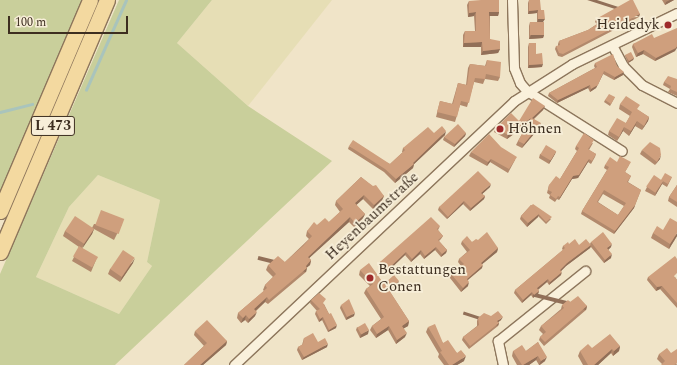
<!DOCTYPE html>
<html>
<head>
<meta charset="utf-8">
<style>
  body { margin:0 }
  #map { position:relative; width:677px; height:365px; overflow:hidden; background:#f0e4c8; font-family:Spectral,serif }
  div>[style] { position:absolute }
  [style*='--x'] { left:calc(var(--x)*1px); top:calc(var(--y)*1px); width:calc(var(--w)*1px); rotate:calc(var(--a)*1deg) }
  .farmland>* { inset:0; background:#e6deb5 }
  .green>* { inset:0; background:#c9cf9b }
  .stream>* { height:2.5px; margin:-1.25px; padding:0 1.25px; transform-origin:1.25px; border-radius:1.25px; background:#a9c4bc }
  .roads { filter:drop-shadow(1px 0 #8d765c) drop-shadow(-1px 0 #8d765c) drop-shadow(0 1px #8d765c) drop-shadow(0 -1px #8d765c) }
  .street>* { height:9px; margin:-4.5px; padding:0 4.5px; transform-origin:4.5px; border-radius:4.5px; background:#faf1dc }
  .primary>* { height:15px; margin:-7.5px; padding:0 7.5px; transform-origin:7.5px; border-radius:7.5px; background:#f3d9a0 }
  .wall>* { inset:0; background:#b2896c }
  .shaded-wall>* { inset:0; background:#916f58; transform-origin:0 0 }
  .building>* { inset:0; background:#cf9f7d; transform-origin:0 0 }
  .dots>* { width:11px; height:11px; translate:-50% -50%; box-sizing:border-box; border:2px solid #f7eed8; border-radius:50% }
  span { translate:-50% -50%; white-space:nowrap; text-align:center; line-height:1.15; -webkit-text-stroke:3.5px #f7eed8; paint-order:stroke }
  .shield-label span { padding:1px 3px; background:#f7eed8; border:1px solid; border-radius:3px; -webkit-text-stroke-width:0 }
  .shield-label { font-size:14px; color:#3d2e20; font-weight:700 }
  .poi-label { font-size:15px; color:#3d2e20 }
  .right { translate:-100% -50%; text-align:right }
  .left { translate:0 -50%; text-align:left }
  .street-label { font-size:15px; color:#3d2e20 }
  .scale { position:absolute; left:8px; top:16px; width:120px; height:18px; box-sizing:border-box; border:2px solid #3d2e20; border-top:0; padding-left:5px; font-size:12px; line-height:14px; white-space:nowrap; color:#3d2e20; -webkit-text-stroke:3px #f7eed8; paint-order:stroke }
</style>
</head>
<body>
<div id="map">
  <div class="farmland">
    <i style="clip-path:polygon(212px 0,332px 0,248px 106px,177px 43px)"></i>
    <i style="clip-path:polygon(98px 175px,160px 200px,147px 262px,152px 266px,119px 314px,36px 277px,69px 207px)"></i>
  </div>
  <div class="green">
    <i style="clip-path:polygon(0 0,85px 0,0 193px)"></i>
    <i style="clip-path:polygon(evenodd,119px 0,212px 0,177px 43px,248px 106px,332px 161px,115px 365px,0 365px,0 274px,119px 0,98px 175px,160px 200px,147px 262px,152px 266px,119px 314px,36px 277px,69px 207px,98px 175px)"></i>
  </div>
  <div class="stream">
    <i style="--x:86;--y:90;--w:98;--a:-66"></i>
    <i style="--x:0;--y:112;--w:33;--a:-14"></i>
  </div>
  <div class="roads">
    <div class="street">
      <i style="--x:512;--y:0;--w:68;--a:88.3"></i>
      <i style="--x:514;--y:68;--w:16;--a:68"></i>
      <i style="--x:520;--y:83;--w:11;--a:49"></i>
      <i style="--x:527;--y:91;--w:112;--a:32.3"></i>
      <i style="--x:612;--y:45;--w:24;--a:62"></i>
      <i style="--x:623;--y:66;--w:27;--a:45"></i>
      <i style="--x:642;--y:85;--w:39;--a:27"></i>
      <i style="--x:234;--y:365;--w:385;--a:-43.3"></i>
      <i style="--x:514;--y:101;--w:69;--a:-32.5"></i>
      <i style="--x:572;--y:64;--w:117;--a:-25.9"></i>
      <i style="--x:503;--y:365;--w:25;--a:-102"></i>
      <i style="--x:498;--y:341;--w:112;--a:-38.8"></i>
    </div>
    <div class="primary">
      <i style="--x:0;--y:211;--w:229;--a:-66.9"></i>
      <i style="--x:0;--y:252;--w:274;--a:-67"></i>
    </div>
  </div>
  <div class="wall">
    <i style="clip-path:polygon(529px 0,541px 10px,544px 10px,537px 22px,537px 13px,528px 14px,528px 3px)"></i>
    <i style="clip-path:polygon(662px 0,674px 0,665px 5px)"></i>
    <i style="clip-path:polygon(469px 1px,499px 12px,498px 16px,490px 16px,490px 39px,500px 49px,498px 53px,481px 55px,481px 47px,463px 47px,463px 35px,465px 31px,475px 31px,474px 16px,468px 17px,467px 5px)"></i>
    <i style="clip-path:polygon(639px 17px,562px 57px,558px 56px,555px 49px,556px 46px,558px 46px,558px 44px,559px 41px,588px 30px,597px 24px,595px 22px,596px 19px)"></i>
    <i style="clip-path:polygon(530px 22px,544px 35px,543px 38px,529px 39px,529px 26px)"></i>
    <i style="clip-path:polygon(654px 38px,675px 51px,655px 61px,643px 54px,636px 57px,632px 47px,633px 44px)"></i>
    <i style="clip-path:polygon(529px 43px,536px 54px,542px 67px,528px 68px,528px 47px)"></i>
    <i style="clip-path:polygon(625px 55px,634px 58px,633px 60px,628px 63px,625px 56px)"></i>
    <i style="clip-path:polygon(487px 60px,500px 77px,498px 81px,485px 79px,483px 84px,474px 82px,467px 107px,460px 105px,455px 122px,436px 117px,440px 101px,452px 104px,458px 83px,466px 85px,468px 68px,470px 64px,485px 66px)"></i>
    <i style="clip-path:polygon(595px 63px,617px 66px,623px 75px,614px 80px,603px 74px,596px 88px,590px 92px,588px 88px,557px 103px,548px 96px,549px 93px,595px 68px,594px 66px)"></i>
    <i style="clip-path:polygon(677px 79px,677px 96px,668px 92px,670px 89px,663px 85px,664px 82px)"></i>
    <i style="clip-path:polygon(615px 97px,610px 106px,604px 102px,605px 100px)"></i>
    <i style="clip-path:polygon(620px 104px,638px 110px,649px 117px,648px 121px,642px 130px,635px 126px,629px 136px,623px 131px,617px 141px,608px 135px,609px 131px,626px 123px,630px 116px,619px 109px)"></i>
    <i style="clip-path:polygon(545px 106px,543px 110px,534px 119px,540px 127px,522px 148px,516px 145px,518px 141px,528px 124px,507px 139px,494px 132px,496px 128px,519px 121px)"></i>
    <i style="clip-path:polygon(434px 133px,445px 135px,414px 164px,413px 168px,395px 183px,384px 172px,348px 149px,349px 146px,390px 164px,403px 152px,402px 152px,403px 148px)"></i>
    <i style="clip-path:polygon(466px 133px,465px 136px,454px 147px,443px 140px,444px 137px)"></i>
    <i style="clip-path:polygon(593px 143px,589px 150px,596px 154px,595px 157px,591px 164px,588px 162px,578px 178px,572px 179px,559px 200px,557px 199px,555px 202px,549px 198px,550px 195px,547px 193px,549px 185px,560px 179px,577px 151px,575px 149px,576px 146px)"></i>
    <i style="clip-path:polygon(642px 150px,660px 159px,655px 165px,640px 154px)"></i>
    <i style="clip-path:polygon(556px 151px,555px 154px,549px 164px,539px 158px,540px 154px)"></i>
    <i style="clip-path:polygon(471px 152px,515px 160px,508px 173px,490px 162px,487px 166px,469px 156px)"></i>
    <i style="clip-path:polygon(evenodd,617px 162px,629px 165px,625px 172px,631px 176px,628px 182px,641px 190px,634px 208px,614px 234px,581px 214px,582px 211px,607px 170px,604px 168px,605px 165px,617px 162px,603px 194px,624px 206px,618px 215px,598px 202px,603px 194px)"></i>
    <i style="clip-path:polygon(361px 177px,384px 196px,382px 200px,373px 209px,363px 199px,356px 205px,365px 214px,363px 218px,354px 227px,349px 222px,309px 258px,311px 260px,310px 265px,307px 267px,306px 272px,268px 304px,265px 302px,256px 311px,255px 316px,248px 323px,245px 320px,241px 323px,237px 318px,238px 313px,264px 291px,263px 290px,265px 285px,273px 277px,266px 270px,268px 265px,285px 262px,309px 239px,306px 236px,307px 231px,317px 225px,329px 222px,340px 212px,335px 205px,336px 201px)"></i>
    <i style="clip-path:polygon(672px 177px,667px 187px,662px 184px,655px 196px,645px 191px,647px 187px,661px 180px)"></i>
    <i style="clip-path:polygon(677px 185px,677px 207px,668px 201px,669px 197px)"></i>
    <i style="clip-path:polygon(490px 187px,482px 194px,485px 196px,484px 199px,470px 211px,463px 204px,447px 219px,438px 210px,439px 207px)"></i>
    <i style="clip-path:polygon(531px 205px,551px 219px,546px 224px,538px 216px,538px 217px,527px 227px,520px 219px,521px 216px)"></i>
    <i style="clip-path:polygon(94px 224px,122px 224px,114px 240px,94px 229px,92px 234px,82px 248px,96px 260px,91px 272px,72px 261px,79px 247px,63px 236px,65px 231px,92px 228px)"></i>
    <i style="clip-path:polygon(440px 226px,438px 230px,443px 236px,441px 239px,439px 241px,447px 250px,446px 253px,441px 257px,435px 250px,424px 259px,420px 254px,411px 262px,405px 255px,386px 273px,379px 265px,380px 262px)"></i>
    <i style="clip-path:polygon(663px 230px,677px 236px,669px 249px,651px 238px,653px 233px)"></i>
    <i style="clip-path:polygon(478px 240px,498px 248px,497px 252px,482px 264px,482px 268px,468px 280px,468px 286px,461px 292px,450px 278px,451px 274px,461px 266px,458px 262px,459px 259px,467px 252px,461px 244px,462px 241px,472px 242px)"></i>
    <i style="clip-path:polygon(591px 242px,611px 247px,608px 250px,611px 258px,604px 263px,591px 247px,590px 248px,566px 266px,561px 271px,561px 275px,549px 285px,547px 282px,538px 290px,539px 291px,538px 294px,533px 298px,531px 295px,522px 303px,514px 293px,515px 290px,563px 250px,562px 249px,563px 246px,569px 244px,579px 245px,590px 244px)"></i>
    <i style="clip-path:polygon(133px 263px,120px 282px,108px 274px,110px 269px)"></i>
    <i style="clip-path:polygon(360px 270px,384px 284px,398px 285px,390px 292px,409px 321px,408px 326px,404px 328px,405px 337px,396px 344px,388px 330px,376px 338px,370px 330px,372px 326px,381px 319px,364px 293px,366px 289px,370px 286px,359px 275px)"></i>
    <i style="clip-path:polygon(648px 277px,675px 277px,677px 280px,677px 308px,660px 289px,656px 291px,647px 280px)"></i>
    <i style="clip-path:polygon(311px 300px,324px 304px,336px 328px,328px 332px,322px 320px,319px 322px,315px 314px,316px 311px,317px 311px,310px 303px)"></i>
    <i style="clip-path:polygon(570px 302px,587px 306px,586px 310px,544px 346px,539px 340px,540px 337px,543px 334px,539px 330px,541px 326px,561px 309px,562px 305px)"></i>
    <i style="clip-path:polygon(341px 305px,354px 316px,346px 320px,340px 308px)"></i>
    <i style="clip-path:polygon(478px 318px,501px 320px,498px 322px,499px 323px,498px 326px,469px 349px,462px 340px,463px 337px,477px 326px,477px 321px)"></i>
    <i style="clip-path:polygon(357px 327px,368px 334px,360px 338px,356px 330px)"></i>
    <i style="clip-path:polygon(428px 327px,443px 343px,457px 353px,464px 361px,457px 365px,444px 365px,438px 357px,439px 354px,426px 332px)"></i>
    <i style="clip-path:polygon(195px 331px,227px 341px,226px 345px,203px 365px,184px 365px,204px 346px,194px 335px)"></i>
    <i style="clip-path:polygon(304px 338px,327px 347px,302px 360px,297px 350px,298px 347px,302px 345px)"></i>
    <i style="clip-path:polygon(538px 342px,545px 361px,540px 365px,539px 365px,536px 360px,529px 365px,517px 365px,512px 356px,513px 351px,526px 351px)"></i>
    <i style="clip-path:polygon(620px 346px,619px 351px,613px 356px,611px 353px,598px 365px,583px 365px,578px 356px,580px 351px,592px 348px)"></i>
    <i style="clip-path:polygon(671px 353px,677px 365px,662px 364px,657px 359px,659px 354px)"></i>
  </div>
  <div class="shaded-wall">
    <i style="clip-path:polygon(670px 0,674px 0,665px 5px,666px 2px)"></i>
    <i style="clip-path:polygon(538px 10px,537px 13px,528px 14px,529px 11px)"></i>
    <i style="clip-path:polygon(476px 12px,474px 16px,468px 17px,469px 13px)"></i>
    <i style="clip-path:polygon(489px 12px,499px 12px,498px 16px,488px 16px)"></i>
    <i style="left:640px;top:14px;width:3px;height:87px;rotate:108deg"></i>
    <i style="clip-path:polygon(538px 19px,545px 19px,543px 22px,537px 22px)"></i>
    <i style="clip-path:polygon(531px 35px,544px 35px,543px 38px,529px 39px)"></i>
    <i style="clip-path:polygon(482px 42px,481px 47px,463px 47px,464px 43px)"></i>
    <i style="clip-path:polygon(677px 46px,677px 48px,675px 51px,655px 61px,656px 58px)"></i>
    <i style="clip-path:polygon(500px 49px,498px 53px,481px 55px,483px 51px)"></i>
    <i style="clip-path:polygon(644px 50px,643px 54px,636px 57px,638px 53px)"></i>
    <i style="clip-path:polygon(634px 58px,633px 60px,628px 63px,629px 61px)"></i>
    <i style="clip-path:polygon(543px 64px,542px 67px,528px 68px,529px 65px)"></i>
    <i style="clip-path:polygon(624px 72px,623px 75px,614px 80px,615px 77px)"></i>
    <i style="clip-path:polygon(603px 74px,596px 88px,590px 92px,591px 89px)"></i>
    <i style="clip-path:polygon(590px 85px,588px 88px,557px 103px,558px 100px)"></i>
    <i style="clip-path:polygon(545px 106px,543px 110px,530px 122px,532px 118px)"></i>
    <i style="clip-path:polygon(649px 117px,648px 121px,642px 130px,644px 126px)"></i>
    <i style="clip-path:polygon(531px 118px,529px 122px,507px 139px,508px 135px)"></i>
    <i style="clip-path:polygon(637px 121px,635px 126px,629px 136px,631px 131px)"></i>
    <i style="clip-path:polygon(541px 123px,540px 127px,522px 148px,524px 144px)"></i>
    <i style="clip-path:polygon(624px 127px,623px 131px,617px 141px)"></i>
    <i style="clip-path:polygon(446px 131px,445px 135px,411px 167px,413px 163px)"></i>
    <i style="clip-path:polygon(466px 133px,465px 136px,454px 147px,455px 144px)"></i>
    <i style="clip-path:polygon(556px 151px,555px 154px,549px 164px,550px 160px)"></i>
    <i style="clip-path:polygon(661px 155px,660px 159px,655px 165px,657px 162px)"></i>
    <i style="clip-path:polygon(491px 159px,490px 162px,487px 166px,488px 162px)"></i>
    <i style="clip-path:polygon(589px 159px,588px 162px,578px 178px,572px 179px,559px 200px,560px 197px,573px 176px)"></i>
    <i style="clip-path:polygon(414px 164px,413px 168px,395px 183px,396px 179px)"></i>
    <i style="clip-path:polygon(663px 181px,662px 184px,655px 196px,656px 193px)"></i>
    <i style="clip-path:polygon(491px 184px,490px 187px,480px 196px,481px 193px)"></i>
    <i style="clip-path:polygon(364px 195px,363px 199px,353px 208px,355px 203px)"></i>
    <i style="clip-path:polygon(384px 196px,382px 200px,373px 209px,374px 205px)"></i>
    <i style="clip-path:polygon(485px 196px,484px 199px,470px 211px,471px 208px)"></i>
    <i style="clip-path:polygon(464px 201px,463px 204px,447px 219px,448px 217px)"></i>
    <i style="clip-path:polygon(635px 205px,634px 208px,614px 234px,615px 231px)"></i>
    <i style="clip-path:polygon(365px 214px,363px 218px,354px 227px,355px 223px)"></i>
    <i style="clip-path:polygon(539px 214px,538px 217px,527px 227px,528px 223px)"></i>
    <i style="clip-path:polygon(350px 217px,349px 222px,306px 261px,308px 257px)"></i>
    <i style="clip-path:polygon(94px 229px,92px 234px,82px 249px,84px 244px)"></i>
    <i style="clip-path:polygon(677px 233px,677px 236px,669px 249px,670px 244px)"></i>
    <i style="clip-path:polygon(612px 244px,611px 247px,606px 252px,607px 248px)"></i>
    <i style="clip-path:polygon(591px 245px,590px 248px,566px 266px,559px 273px,560px 270px,567px 263px)"></i>
    <i style="clip-path:polygon(436px 247px,435px 250px,424px 259px,425px 256px)"></i>
    <i style="clip-path:polygon(498px 248px,497px 252px,480px 266px,481px 263px)"></i>
    <i style="clip-path:polygon(421px 250px,420px 254px,411px 262px,412px 259px)"></i>
    <i style="clip-path:polygon(447px 250px,446px 253px,441px 257px,442px 254px)"></i>
    <i style="clip-path:polygon(406px 252px,405px 255px,386px 273px,387px 270px)"></i>
    <i style="clip-path:polygon(612px 254px,611px 258px,604px 263px,605px 260px)"></i>
    <i style="clip-path:polygon(135px 258px,133px 263px,120px 282px,122px 277px)"></i>
    <i style="clip-path:polygon(311px 260px,310px 265px,304px 270px,306px 266px)"></i>
    <i style="clip-path:polygon(483px 265px,482px 268px,465px 282px,467px 279px)"></i>
    <i style="left:307px;top:268px;width:4px;height:50px;rotate:104deg"></i>
    <i style="clip-path:polygon(562px 272px,561px 275px,549px 285px,550px 282px)"></i>
    <i style="clip-path:polygon(548px 279px,547px 282px,536px 291px,537px 288px)"></i>
    <i style="clip-path:polygon(399px 281px,398px 285px,387px 295px,389px 290px)"></i>
    <i style="clip-path:polygon(469px 282px,468px 286px,461px 292px,463px 288px)"></i>
    <i style="clip-path:polygon(662px 286px,660px 289px,656px 291px,657px 287px)"></i>
    <i style="clip-path:polygon(539px 291px,538px 294px,533px 298px,534px 295px)"></i>
    <i style="clip-path:polygon(532px 292px,531px 295px,522px 303px,523px 300px)"></i>
    <i style="clip-path:polygon(267px 297px,265px 302px,253px 313px,254px 309px)"></i>
    <i style="left:587px;top:306px;width:4px;height:55px;rotate:104deg"></i>
    <i style="clip-path:polygon(257px 312px,255px 316px,248px 323px,249px 319px)"></i>
    <i style="clip-path:polygon(355px 313px,354px 316px,346px 320px,347px 317px)"></i>
    <i style="clip-path:polygon(246px 315px,245px 320px,241px 323px,243px 318px)"></i>
    <i style="clip-path:polygon(323px 317px,322px 320px,319px 322px,320px 319px)"></i>
    <i style="clip-path:polygon(503px 317px,501px 320px,496px 324px,497px 321px)"></i>
    <i style="clip-path:polygon(409px 321px,408px 326px,401px 330px,402px 326px)"></i>
    <i style="left:499px;top:323px;width:3px;height:37px;rotate:108deg"></i>
    <i style="clip-path:polygon(337px 325px,336px 328px,328px 332px,329px 330px)"></i>
    <i style="clip-path:polygon(389px 326px,388px 330px,376px 338px,377px 334px)"></i>
    <i style="clip-path:polygon(369px 330px,368px 334px,360px 338px,361px 334px)"></i>
    <i style="clip-path:polygon(407px 333px,405px 337px,396px 344px,397px 340px)"></i>
    <i style="clip-path:polygon(227px 341px,226px 345px,203px 365px,200px 365px)"></i>
    <i style="clip-path:polygon(328px 344px,327px 347px,302px 360px,304px 357px)"></i>
    <i style="clip-path:polygon(620px 346px,619px 351px,613px 356px,614px 351px)"></i>
    <i style="clip-path:polygon(612px 349px,611px 353px,598px 365px,594px 365px)"></i>
    <i style="clip-path:polygon(466px 356px,464px 361px,457px 365px,452px 365px)"></i>
    <i style="clip-path:polygon(538px 356px,536px 360px,529px 365px,523px 365px)"></i>
    <i style="clip-path:polygon(547px 357px,545px 361px,539px 365px,541px 361px)"></i>
  </div>
  <div class="building">
    <i style="clip-path:polygon(481px 0,499px 0,499px 12px,489px 12px,490px 39px,500px 41px,500px 49px,483px 51px,482px 42px,464px 43px,465px 31px,476px 31px,476px 12px,469px 13px,469px 1px)"></i>
    <i style="clip-path:polygon(529px 0,540px 0,541px 10px,544px 10px,545px 19px,538px 19px,538px 10px,529px 11px)"></i>
    <i style="clip-path:polygon(630px 0,633px 0,640px 14px,563px 54px,559px 53px,556px 46px,560px 45px,559px 41px,588px 30px,599px 23px,596px 19px)"></i>
    <i style="left:530px;top:22px;width:14px;height:13px"></i>
    <i style="clip-path:polygon(677px 28px,677px 46px,676px 48px,656px 58px,644px 50px,638px 53px,633px 44px,652px 34px,654px 38px)"></i>
    <i style="clip-path:polygon(529px 43px,536px 43px,536px 54px,542px 53px,543px 64px,529px 65px)"></i>
    <i style="clip-path:polygon(631px 52px,634px 58px,629px 61px,625px 55px)"></i>
    <i style="clip-path:polygon(613px 54px,617px 66px,624px 72px,615px 77px,604px 71px,598px 85px,591px 89px,590px 85px,558px 100px,549px 93px,597px 67px,595px 63px)"></i>
    <i style="clip-path:polygon(487px 60px,501px 62px,500px 77px,486px 74px,485px 79px,475px 78px,469px 103px,461px 101px,457px 117px,437px 112px,440px 101px,453px 104px,458px 83px,467px 85px,470px 64px,486px 66px)"></i>
    <i style="clip-path:polygon(668px 76px,677px 79px,677px 92px,670px 89px,671px 86px,664px 82px)"></i>
    <i style="clip-path:polygon(609px 94px,615px 97px,611px 104px,605px 100px)"></i>
    <i style="clip-path:polygon(626px 96px,640px 105px,637px 109px,649px 117px,644px 126px,637px 121px,631px 131px,624px 127px,619px 137px,609px 131px,617px 118px,626px 123px,632px 112px,620px 104px)"></i>
    <i style="clip-path:polygon(533px 98px,545px 106px,532px 118px,541px 123px,524px 144px,518px 141px,531px 118px,508px 135px,496px 128px,511px 113px,519px 121px)"></i>
    <i style="clip-path:polygon(458px 124px,466px 133px,455px 144px,444px 137px)"></i>
    <i style="clip-path:polygon(442px 126px,446px 131px,413px 163px,414px 164px,396px 179px,385px 169px,349px 146px,353px 140px,390px 164px,405px 150px,403px 148px,428px 127px,434px 133px)"></i>
    <i style="clip-path:polygon(584px 133px,594px 140px,588px 149px,596px 154px,592px 161px,589px 159px,579px 175px,573px 176px,560px 197px,558px 196px,556px 199px,550px 195px,552px 192px,548px 190px,549px 185px,556px 176px,560px 179px,579px 148px,576px 146px)"></i>
    <i style="clip-path:polygon(489px 134px,501px 147px,517px 157px,509px 169px,491px 159px,488px 162px,471px 152px)"></i>
    <i style="clip-path:polygon(650px 142px,660px 148px,661px 155px,657px 162px,642px 150px)"></i>
    <i style="left:546px;top:145px;width:12px;height:11px;rotate:31deg"></i>
    <i style="clip-path:polygon(evenodd,620px 156px,631px 162px,625px 172px,631px 176px,627px 182px,641px 190px,635px 205px,615px 231px,582px 211px,609px 167px,605px 165px,610px 157px,617px 162px,620px 156px,604px 190px,626px 203px,618px 215px,597px 202px,604px 190px)"></i>
    <i style="clip-path:polygon(478px 171px,491px 184px,481px 193px,485px 196px,471px 208px,464px 201px,448px 217px,439px 207px)"></i>
    <i style="left:665px;top:173px;width:8px;height:8px;rotate:30deg"></i>
    <i style="left:654px;top:175px;width:11px;height:14px;rotate:34deg"></i>
    <i style="clip-path:polygon(361px 177px,373px 186px,376px 185px,384px 196px,374px 205px,364px 195px,355px 203px,365px 214px,355px 223px,350px 217px,308px 257px,311px 260px,306px 266px,307px 268px,269px 300px,267px 297px,254px 309px,257px 312px,249px 319px,246px 315px,243px 318px,238px 313px,267px 288px,265px 285px,276px 274px,268px 265px,278px 256px,285px 262px,303px 246px,312px 236px,307px 231px,314px 222px,317px 225px,325px 218px,329px 222px,343px 209px,336px 201px)"></i>
    <i style="clip-path:polygon(677px 185px,677px 202px,669px 197px)"></i>
    <i style="clip-path:polygon(533px 204px,552px 217px,546px 222px,531px 206px)"></i>
    <i style="clip-path:polygon(531px 205px,539px 214px,528px 223px,521px 216px)"></i>
    <i style="left:101px;top:210px;width:25px;height:16px;rotate:21deg"></i>
    <i style="left:75px;top:216px;width:23px;height:18px;rotate:34deg"></i>
    <i style="clip-path:polygon(431px 217px,440px 226px,437px 229px,443px 236px,438px 240px,447px 250px,442px 254px,436px 247px,425px 256px,421px 250px,412px 259px,406px 252px,387px 270px,380px 262px)"></i>
    <i style="clip-path:polygon(670px 218px,677px 222px,677px 233px,670px 244px,653px 233px,657px 226px,663px 230px)"></i>
    <i style="clip-path:polygon(487px 232px,498px 248px,481px 263px,483px 265px,467px 279px,469px 282px,463px 288px,451px 274px,464px 264px,459px 259px,470px 250px,462px 241px,467px 236px,472px 242px,476px 239px,478px 240px)"></i>
    <i style="clip-path:polygon(603px 232px,612px 244px,607px 248px,612px 254px,605px 260px,591px 242px)"></i>
    <i style="clip-path:polygon(575px 239px,579px 245px,586px 239px,591px 245px,567px 263px,560px 270px,562px 272px,550px 282px,548px 279px,537px 288px,539px 291px,534px 295px,532px 292px,523px 300px,515px 290px,565px 248px,563px 246px,568px 242px,569px 244px)"></i>
    <i style="left:79px;top:246px;width:22px;height:12px;rotate:30deg"></i>
    <i style="left:123px;top:250px;width:14px;height:23px;rotate:34deg"></i>
    <i style="clip-path:polygon(675px 256px,677px 259px,677px 273px,674px 276px,677px 280px,677px 303px,662px 286px,657px 287px,648px 277px)"></i>
    <i style="clip-path:polygon(369px 263px,384px 284px,394px 275px,399px 281px,389px 290px,409px 321px,402px 326px,407px 333px,397px 340px,389px 326px,377px 334px,372px 326px,384px 317px,366px 289px,373px 284px,360px 270px)"></i>
    <i style="clip-path:polygon(319px 293px,326px 299px,323px 303px,329px 314px,331px 313px,337px 325px,329px 330px,323px 317px,320px 319px,316px 311px,320px 309px,311px 300px)"></i>
    <i style="clip-path:polygon(578px 296px,587px 306px,545px 342px,540px 337px,546px 332px,541px 326px,564px 308px,562px 305px,568px 300px,570px 302px)"></i>
    <i style="clip-path:polygon(349px 299px,355px 313px,347px 317px,341px 305px)"></i>
    <i style="clip-path:polygon(498px 311px,503px 317px,497px 321px,499px 323px,470px 346px,463px 337px,479px 325px,478px 318px,484px 313px,491px 316px)"></i>
    <i style="clip-path:polygon(207px 320px,227px 341px,200px 365px,184px 365px,207px 343px,195px 331px)"></i>
    <i style="left:365px;top:323px;width:8px;height:9px;rotate:60deg"></i>
    <i style="clip-path:polygon(435px 324px,443px 343px,448px 340px,457px 353px,461px 350px,466px 356px,452px 365px,449px 365px,440px 352px,442px 351px,428px 327px)"></i>
    <i style="clip-path:polygon(313px 333px,318px 342px,325px 338px,328px 344px,304px 357px,298px 347px,303px 344px,304px 338px)"></i>
    <i style="clip-path:polygon(610px 334px,620px 346px,614px 351px,612px 349px,594px 365px,588px 365px,580px 351px,588px 344px,592px 348px)"></i>
    <i style="clip-path:polygon(538px 342px,547px 357px,541px 361px,538px 356px,523px 365px,522px 365px,513px 351px,522px 345px,526px 351px)"></i>
    <i style="clip-path:polygon(667px 348px,671px 353px,677px 349px,677px 363px,674px 365px,661px 365px,665px 361px,659px 354px)"></i>
  </div>
  <div class="dots">
    <i style="left:668px;top:25px;background:#9e2a2b"></i>
    <i style="left:500px;top:129px;background:#9e2a2b"></i>
    <i style="left:370px;top:278px;background:#9e2a2b"></i>
  </div>
  <div class="shield-label">
    <span style="left:53px;top:126px">L 473</span>
  </div>
  <div class="poi-label">
    <span class="right" style="left:660px;top:25px">Heidedyk</span>
    <span class="left" style="left:508px;top:129px">Höhnen</span>
    <span class="left" style="left:378px;top:278px">Bestattungen<br>Conen</span>
  </div>
  <div class="street-label">
    <span style="left:372px;top:216px;rotate:-43deg">Heyenbaumstraße</span>
  </div>
  <div class="scale">100 m</div>
</div>
</body>
</html>
